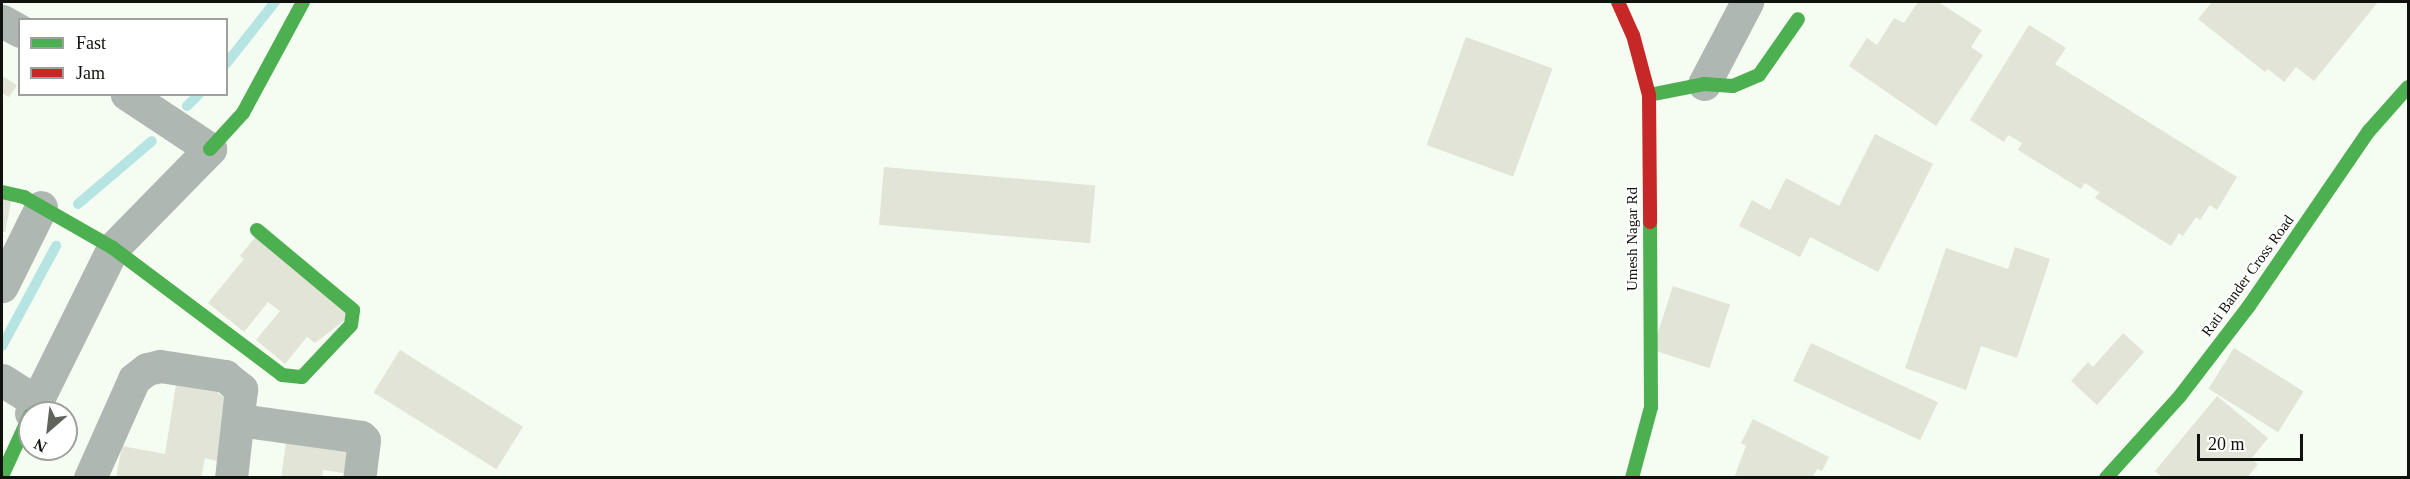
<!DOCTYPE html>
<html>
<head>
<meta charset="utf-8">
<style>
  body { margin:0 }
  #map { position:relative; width:2410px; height:479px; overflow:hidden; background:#f5fcf2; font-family:Georgia,serif }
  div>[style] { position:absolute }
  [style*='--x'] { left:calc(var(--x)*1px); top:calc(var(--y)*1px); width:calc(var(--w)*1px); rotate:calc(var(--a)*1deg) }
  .stream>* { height:10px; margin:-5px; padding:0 5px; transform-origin:5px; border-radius:5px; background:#b6e4e3 }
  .building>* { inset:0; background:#e1e4d6; transform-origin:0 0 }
  .street>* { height:33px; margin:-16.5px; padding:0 16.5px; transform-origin:16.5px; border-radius:16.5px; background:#afb7b2 }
  .fast>* { height:14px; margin:-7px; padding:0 7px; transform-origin:7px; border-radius:7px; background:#4caf50 }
  .jam>* { height:14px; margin:-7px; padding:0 7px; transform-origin:7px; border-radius:7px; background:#c62828 }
  span { translate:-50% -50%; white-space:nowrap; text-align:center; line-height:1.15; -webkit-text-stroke:4.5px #fff; paint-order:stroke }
  .street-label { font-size:15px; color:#0f120d }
  .frame { position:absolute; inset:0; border:3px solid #0f120d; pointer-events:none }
  .legend { position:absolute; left:18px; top:18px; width:210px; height:78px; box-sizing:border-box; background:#fff; border:2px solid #9fa09e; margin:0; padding:8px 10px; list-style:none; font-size:18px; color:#0f120d }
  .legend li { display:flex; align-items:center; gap:12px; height:30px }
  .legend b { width:30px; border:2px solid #9fa09e }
  .north { position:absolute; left:18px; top:401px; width:60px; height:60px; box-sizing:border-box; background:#fff; border:2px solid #9fa09e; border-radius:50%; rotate:208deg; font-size:16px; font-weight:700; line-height:24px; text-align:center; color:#0f120d }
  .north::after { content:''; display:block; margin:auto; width:21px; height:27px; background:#60645d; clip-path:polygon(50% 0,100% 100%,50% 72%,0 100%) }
  .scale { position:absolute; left:2197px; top:434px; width:106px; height:27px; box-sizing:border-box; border:3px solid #0f120d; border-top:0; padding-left:8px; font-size:18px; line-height:21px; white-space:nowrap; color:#0f120d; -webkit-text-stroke:4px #fff; paint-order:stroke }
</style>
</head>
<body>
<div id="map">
  <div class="stream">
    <i style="--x:226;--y:64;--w:79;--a:-51.7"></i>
    <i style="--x:187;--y:106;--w:17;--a:-45"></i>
    <i style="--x:78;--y:204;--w:97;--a:-40.4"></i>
    <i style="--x:2;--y:346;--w:114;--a:-61.6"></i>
  </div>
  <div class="building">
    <i style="clip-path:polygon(1918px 2px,1938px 2px,1982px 30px,1971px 47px,1983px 55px,1936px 126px,1849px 66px,1867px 38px,1877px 45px,1894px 18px,1904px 23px)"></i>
    <i style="clip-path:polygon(2212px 2px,2378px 2px,2314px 81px,2296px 67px,2284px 82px,2268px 69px,2265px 72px,2198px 19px)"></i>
    <i style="clip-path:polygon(2029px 25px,2066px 48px,2055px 64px,2237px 177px,2217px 210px,2210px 205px,2200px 220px,2196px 217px,2183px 236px,2179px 233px,2171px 246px,2095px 198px,2099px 192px,2085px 183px,2081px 189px,2018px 150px,2022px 143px,2008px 135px,2004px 142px,1970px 120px)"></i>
    <i style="left:1466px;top:37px;width:92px;height:115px;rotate:20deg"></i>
    <i style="clip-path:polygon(2px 76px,17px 85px,9px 97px,2px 93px)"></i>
    <i style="clip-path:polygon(1875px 134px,1933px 164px,1878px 272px,1810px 237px,1800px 257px,1739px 226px,1752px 200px,1770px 210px,1786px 178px,1839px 206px)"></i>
    <i style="left:884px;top:167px;width:212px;height:58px;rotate:5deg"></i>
    <i style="clip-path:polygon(2px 195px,12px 197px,5px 232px,2px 232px)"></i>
    <i style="clip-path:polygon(256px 236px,350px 316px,315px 343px,307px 337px,285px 364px,256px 340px,280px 311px,268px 302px,244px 332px,208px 303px,244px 259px,240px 256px)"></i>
    <i style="clip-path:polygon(2015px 247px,2050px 259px,2017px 358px,1981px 346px,1966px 390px,1905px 368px,1946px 248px,2008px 269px)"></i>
    <i style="left:1673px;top:286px;width:60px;height:67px;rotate:18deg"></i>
    <i style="clip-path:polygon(2123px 333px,2144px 352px,2097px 405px,2071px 381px,2088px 362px,2093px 367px)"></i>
    <i style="left:1811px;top:343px;width:140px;height:42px;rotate:25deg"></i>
    <i style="left:2234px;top:348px;width:82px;height:48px;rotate:32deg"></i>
    <i style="left:400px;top:350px;width:145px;height:50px;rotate:32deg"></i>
    <i style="clip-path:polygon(178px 372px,219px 388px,218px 394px,230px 397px,217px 461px,205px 458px,201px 478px,116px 478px,122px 446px,165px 454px)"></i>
    <i style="clip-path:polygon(2217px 396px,2268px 438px,2251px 459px,2258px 464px,2247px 478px,2163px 478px,2155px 471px)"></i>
    <i style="clip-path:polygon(1753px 419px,1829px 457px,1822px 471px,1817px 469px,1812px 478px,1734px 478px,1746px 446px,1741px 443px)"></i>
    <i style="clip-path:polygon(288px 429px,361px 440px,357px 475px,323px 470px,322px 478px,281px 478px)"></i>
  </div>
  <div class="street">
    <i style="--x:2;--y:21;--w:21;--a:29"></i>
    <i style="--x:1704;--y:84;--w:93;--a:-62.3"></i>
    <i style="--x:2;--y:286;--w:88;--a:-63.7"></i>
    <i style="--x:2;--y:380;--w:41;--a:32.2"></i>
    <i style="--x:31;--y:413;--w:184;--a:-63.6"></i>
    <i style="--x:113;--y:248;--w:139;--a:-45.6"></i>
    <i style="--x:210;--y:149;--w:100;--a:-146.5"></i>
    <i style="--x:239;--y:420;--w:123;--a:7.9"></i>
    <i style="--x:361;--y:437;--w:4;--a:45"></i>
    <i style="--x:364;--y:440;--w:38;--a:97"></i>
    <i style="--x:90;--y:478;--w:108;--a:-66"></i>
    <i style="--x:134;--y:379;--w:16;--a:-38"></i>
    <i style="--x:147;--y:369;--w:13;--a:-13"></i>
    <i style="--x:160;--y:366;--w:66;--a:8.7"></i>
    <i style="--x:225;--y:376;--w:21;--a:39"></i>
    <i style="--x:241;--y:389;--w:90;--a:96.4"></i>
  </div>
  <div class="fast">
    <i style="--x:1649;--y:95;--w:56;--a:-11.3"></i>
    <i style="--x:1704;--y:84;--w:29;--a:4"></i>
    <i style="--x:1733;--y:86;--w:28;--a:-23"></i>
    <i style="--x:1759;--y:75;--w:68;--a:-55.1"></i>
    <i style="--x:210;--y:149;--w:49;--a:-47.5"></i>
    <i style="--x:243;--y:113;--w:126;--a:-61.6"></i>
    <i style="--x:2;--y:192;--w:23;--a:13"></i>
    <i style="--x:24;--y:197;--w:103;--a:29.8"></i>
    <i style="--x:113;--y:248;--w:211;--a:36.9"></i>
    <i style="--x:282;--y:375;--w:20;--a:6"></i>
    <i style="--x:302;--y:377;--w:71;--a:-46.7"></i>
    <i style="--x:351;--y:325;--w:15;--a:-82"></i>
    <i style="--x:353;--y:310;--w:125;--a:-140.2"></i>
    <i style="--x:2;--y:476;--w:67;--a:-65.3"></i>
    <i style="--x:1632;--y:478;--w:73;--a:-75"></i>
    <i style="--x:1651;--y:407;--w:185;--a:-90.3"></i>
    <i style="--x:2106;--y:478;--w:110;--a:-47.9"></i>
    <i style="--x:2180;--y:396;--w:113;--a:-52.5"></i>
    <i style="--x:2249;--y:306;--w:212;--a:-55.6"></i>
    <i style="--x:2369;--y:131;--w:59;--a:-48.4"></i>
  </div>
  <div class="jam">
    <i style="--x:1618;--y:2;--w:36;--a:66"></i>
    <i style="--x:1633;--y:35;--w:62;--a:75.1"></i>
    <i style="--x:1649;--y:95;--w:127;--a:89.5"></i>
  </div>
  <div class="street-label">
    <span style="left:1633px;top:239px;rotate:-90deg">Umesh Nagar Rd</span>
    <span style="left:2248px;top:276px;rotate:-54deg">Rati Bander Cross Road</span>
  </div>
  <div class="frame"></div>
  <ul class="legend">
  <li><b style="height:8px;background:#4caf50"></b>Fast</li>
  <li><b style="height:8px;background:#c62828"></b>Jam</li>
  </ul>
  <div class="north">N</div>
  <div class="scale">20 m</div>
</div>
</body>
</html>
